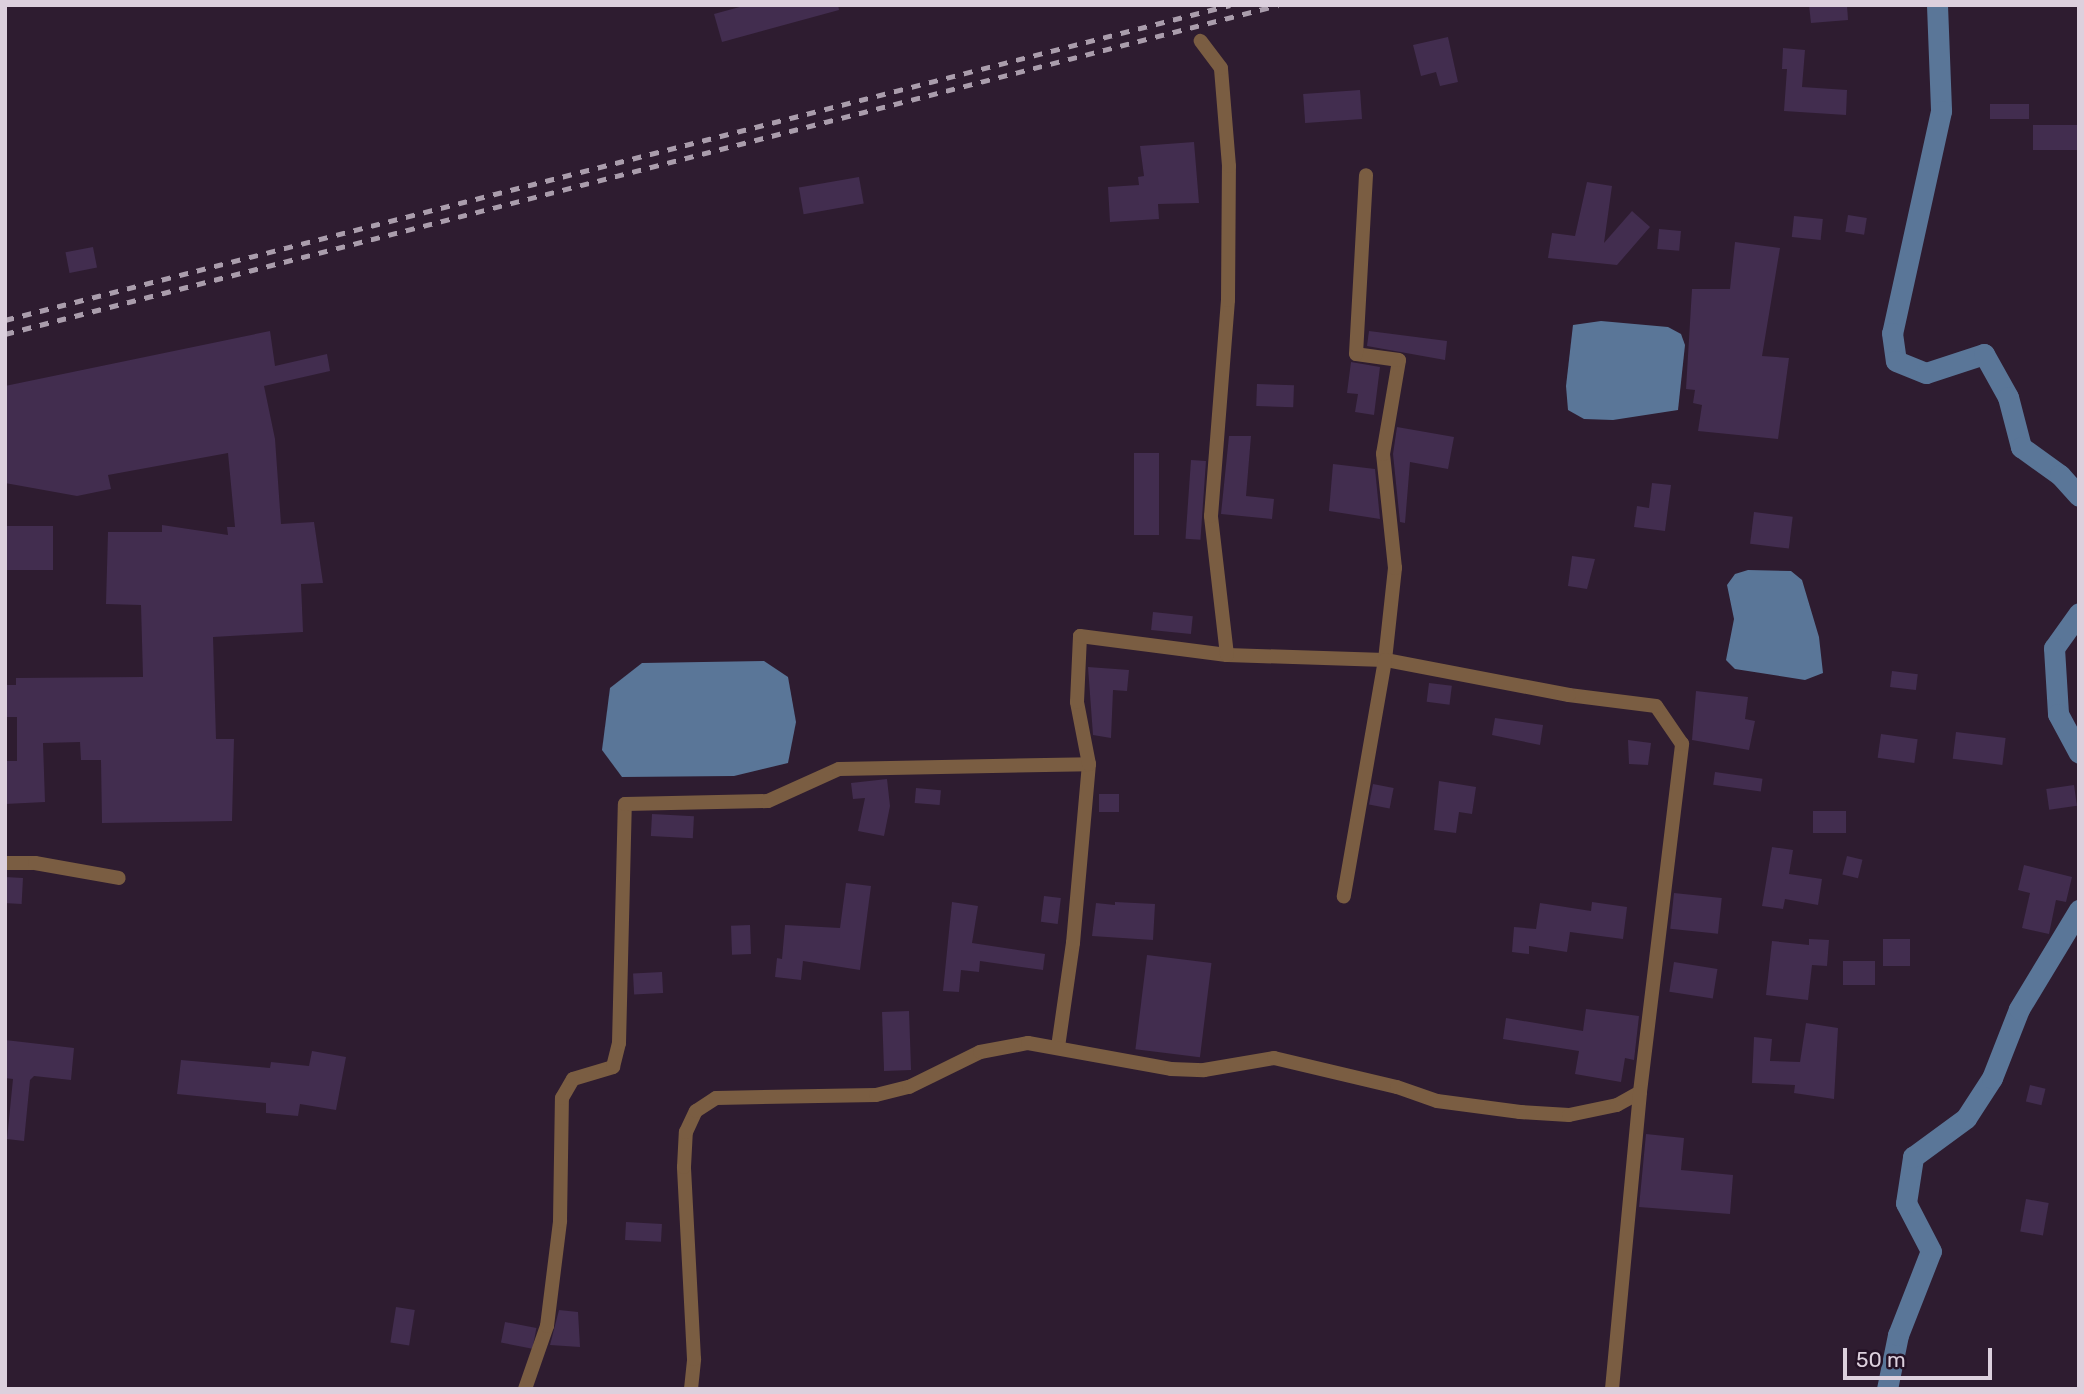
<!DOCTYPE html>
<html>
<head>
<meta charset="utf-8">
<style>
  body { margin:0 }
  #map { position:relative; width:2084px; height:1394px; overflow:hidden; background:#2e1c30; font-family:Rubik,sans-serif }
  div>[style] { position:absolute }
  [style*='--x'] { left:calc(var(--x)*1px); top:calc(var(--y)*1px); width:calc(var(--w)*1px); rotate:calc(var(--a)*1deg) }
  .water>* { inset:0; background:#5a7698 }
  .canal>* { height:21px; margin:-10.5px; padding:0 10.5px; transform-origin:10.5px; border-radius:10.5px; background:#5a7698 }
  .building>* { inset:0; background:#422d4f; transform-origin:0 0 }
  .minor>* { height:14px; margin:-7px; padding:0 7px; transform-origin:7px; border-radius:7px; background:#7a5d42 }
  .rail>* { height:5px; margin-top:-2.5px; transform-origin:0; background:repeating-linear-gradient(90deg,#aa9dac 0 9px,transparent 0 18px) }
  span { translate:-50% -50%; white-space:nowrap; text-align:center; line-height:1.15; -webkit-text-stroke:7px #241226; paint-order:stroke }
  .frame { position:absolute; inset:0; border:7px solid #dcd0dd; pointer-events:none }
  .scale { position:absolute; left:1843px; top:1348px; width:149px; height:32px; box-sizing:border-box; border:4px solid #dcd0dd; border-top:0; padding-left:9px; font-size:21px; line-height:24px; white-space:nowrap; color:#dcd0dd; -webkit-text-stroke:5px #241226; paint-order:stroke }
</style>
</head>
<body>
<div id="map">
  <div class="water">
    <i style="clip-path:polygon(1601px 321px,1668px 327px,1681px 334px,1685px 345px,1678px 410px,1613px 420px,1584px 419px,1568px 410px,1566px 386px,1573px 325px)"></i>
    <i style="clip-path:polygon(1748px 570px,1791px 571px,1802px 580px,1819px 637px,1823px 673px,1805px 680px,1735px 669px,1726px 660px,1734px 619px,1727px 585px,1735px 574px)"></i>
    <i style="clip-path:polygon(764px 661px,788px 677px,796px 722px,788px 763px,734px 776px,622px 777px,602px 750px,610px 688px,642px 663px)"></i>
  </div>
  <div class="canal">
    <i style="--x:1937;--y:5;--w:106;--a:87.8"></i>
    <i style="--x:1941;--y:111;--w:227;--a:102.4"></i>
    <i style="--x:1892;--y:333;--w:28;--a:82"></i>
    <i style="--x:1896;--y:361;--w:32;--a:22"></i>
    <i style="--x:1926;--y:373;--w:61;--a:-18.1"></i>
    <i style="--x:1984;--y:354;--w:49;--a:60.8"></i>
    <i style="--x:2008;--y:397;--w:52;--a:75.4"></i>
    <i style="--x:2021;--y:447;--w:48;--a:35.7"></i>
    <i style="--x:2060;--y:475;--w:28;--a:48"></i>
    <i style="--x:2079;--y:613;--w:43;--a:125.5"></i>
    <i style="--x:2054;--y:648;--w:66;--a:86.5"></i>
    <i style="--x:2058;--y:714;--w:44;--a:61.7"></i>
    <i style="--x:1887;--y:1389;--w:55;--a:-78.5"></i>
    <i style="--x:1898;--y:1335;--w:90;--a:-68.6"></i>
    <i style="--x:1931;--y:1251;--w:54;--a:-117.5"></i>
    <i style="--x:1906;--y:1203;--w:47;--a:-81.3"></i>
    <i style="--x:1913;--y:1157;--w:66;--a:-36.3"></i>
    <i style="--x:1966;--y:1118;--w:48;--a:-57"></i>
    <i style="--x:1992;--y:1078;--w:74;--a:-68.6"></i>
    <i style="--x:2019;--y:1009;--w:116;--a:-58.8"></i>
  </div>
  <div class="building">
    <i style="clip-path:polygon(747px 5px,838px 5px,839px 10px,722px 42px,714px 14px)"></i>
    <i style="clip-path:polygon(1809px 5px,1847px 5px,1848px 20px,1811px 23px)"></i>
    <i style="clip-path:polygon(1448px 37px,1458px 82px,1440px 86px,1436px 72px,1421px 76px,1413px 45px)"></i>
    <i style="clip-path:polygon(1783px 48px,1805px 50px,1802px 87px,1847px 90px,1846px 115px,1784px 111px,1787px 69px,1782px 69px)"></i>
    <i style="left:1360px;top:90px;width:29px;height:57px;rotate:86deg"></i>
    <i style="left:1990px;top:104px;width:39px;height:15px"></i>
    <i style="left:2079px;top:125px;width:25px;height:46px;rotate:90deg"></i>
    <i style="clip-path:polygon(1194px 142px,1199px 203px,1158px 204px,1159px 219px,1110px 222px,1108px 187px,1139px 185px,1138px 177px,1144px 176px,1140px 146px)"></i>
    <i style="left:859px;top:177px;width:27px;height:61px;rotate:80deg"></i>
    <i style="clip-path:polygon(1587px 182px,1612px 186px,1604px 243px,1632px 211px,1650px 227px,1617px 265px,1548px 258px,1552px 233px,1575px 236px)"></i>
    <i style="left:1848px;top:215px;width:19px;height:17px;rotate:9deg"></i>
    <i style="left:1794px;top:216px;width:29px;height:21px;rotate:6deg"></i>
    <i style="left:1659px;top:229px;width:22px;height:20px;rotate:5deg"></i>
    <i style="clip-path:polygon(1735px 242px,1780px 248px,1762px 356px,1789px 358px,1778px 439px,1698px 431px,1702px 405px,1693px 403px,1695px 390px,1686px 389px,1692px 289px,1730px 289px)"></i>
    <i style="left:93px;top:247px;width:21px;height:28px;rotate:79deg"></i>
    <i style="clip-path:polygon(270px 331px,275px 366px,327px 354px,330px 371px,264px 386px,275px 439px,281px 524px,314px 522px,323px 583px,301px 584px,303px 632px,213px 637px,216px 739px,234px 739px,232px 821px,102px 823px,101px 760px,81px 760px,80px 742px,43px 743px,45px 802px,5px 804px,5px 761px,17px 761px,17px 717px,5px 717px,5px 685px,16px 685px,16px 678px,143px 677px,141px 605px,106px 604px,108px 532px,162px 532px,162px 525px,228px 535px,227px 527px,235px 527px,228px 453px,108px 475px,111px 489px,77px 496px,5px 483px,5px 386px)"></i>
    <i style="clip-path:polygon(1369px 331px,1447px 341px,1445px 360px,1367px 346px)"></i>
    <i style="clip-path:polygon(1351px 362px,1380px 367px,1374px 415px,1355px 412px,1358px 394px,1347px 393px)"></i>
    <i style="left:1257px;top:384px;width:37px;height:22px;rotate:2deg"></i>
    <i style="clip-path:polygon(1397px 427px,1454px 437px,1448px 469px,1410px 462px,1405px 523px,1400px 522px,1393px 454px)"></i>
    <i style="clip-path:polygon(1229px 436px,1251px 436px,1246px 496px,1274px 499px,1272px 519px,1221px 514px)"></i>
    <i style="left:1134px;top:453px;width:25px;height:82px"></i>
    <i style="left:1191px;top:460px;width:15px;height:79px;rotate:4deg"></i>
    <i style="clip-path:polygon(1333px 464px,1375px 469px,1380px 519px,1329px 511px)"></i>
    <i style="clip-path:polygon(1652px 483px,1671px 485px,1665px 531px,1634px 527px,1637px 506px,1649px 508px)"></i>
    <i style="left:1754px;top:512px;width:39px;height:32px;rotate:7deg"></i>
    <i style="left:5px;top:526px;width:48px;height:44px"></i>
    <i style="clip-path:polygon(1572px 556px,1595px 559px,1587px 589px,1568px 586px)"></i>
    <i style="left:1153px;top:612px;width:40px;height:18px;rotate:6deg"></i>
    <i style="clip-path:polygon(1088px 667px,1129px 670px,1127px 691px,1113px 690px,1111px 738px,1093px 735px)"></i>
    <i style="left:1892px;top:671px;width:26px;height:16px;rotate:7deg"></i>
    <i style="left:1429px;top:683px;width:23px;height:19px;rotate:7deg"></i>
    <i style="clip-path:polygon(1696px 691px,1748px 697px,1745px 719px,1755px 721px,1749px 750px,1692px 740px)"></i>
    <i style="clip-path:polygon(1495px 718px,1543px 725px,1540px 745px,1492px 735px)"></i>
    <i style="left:1956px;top:732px;width:50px;height:27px;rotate:7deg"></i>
    <i style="left:1881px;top:734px;width:37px;height:24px;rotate:8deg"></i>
    <i style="clip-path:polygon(1628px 740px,1651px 743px,1648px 765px,1629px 764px)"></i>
    <i style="left:1715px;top:772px;width:48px;height:13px;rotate:8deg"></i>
    <i style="clip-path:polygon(887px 779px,890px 806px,884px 836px,858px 831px,865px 798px,853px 799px,851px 783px)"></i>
    <i style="clip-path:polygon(1439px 781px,1476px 787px,1472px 814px,1459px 812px,1456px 833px,1434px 830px)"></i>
    <i style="left:1373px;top:784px;width:21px;height:21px;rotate:11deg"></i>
    <i style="left:2074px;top:785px;width:21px;height:28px;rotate:82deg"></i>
    <i style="left:916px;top:788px;width:25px;height:15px;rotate:5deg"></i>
    <i style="left:1119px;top:794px;width:18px;height:20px;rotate:90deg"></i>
    <i style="left:1813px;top:811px;width:33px;height:22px"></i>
    <i style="left:652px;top:814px;width:42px;height:22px;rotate:3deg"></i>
    <i style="clip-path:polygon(1772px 847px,1793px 850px,1789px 874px,1822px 879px,1818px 905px,1785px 899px,1783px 909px,1762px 906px)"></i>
    <i style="left:1847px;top:856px;width:16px;height:19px;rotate:14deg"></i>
    <i style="clip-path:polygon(2024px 865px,2072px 877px,2066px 902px,2056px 900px,2049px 934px,2022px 928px,2030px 893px,2018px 890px)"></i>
    <i style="left:5px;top:877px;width:18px;height:26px;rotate:3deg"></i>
    <i style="clip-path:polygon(846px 883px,871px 886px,860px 970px,803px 961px,801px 980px,775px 977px,777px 958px,782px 959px,785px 925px,840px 928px)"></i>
    <i style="left:1674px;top:893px;width:48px;height:36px;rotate:6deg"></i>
    <i style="left:1044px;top:896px;width:17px;height:26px;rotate:7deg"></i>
    <i style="clip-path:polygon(952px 902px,978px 906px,972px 943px,1045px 954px,1043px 970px,980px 961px,979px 972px,961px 970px,959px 992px,943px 991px)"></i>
    <i style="clip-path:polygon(1115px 902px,1155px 904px,1153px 940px,1092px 936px,1096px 903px,1115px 905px)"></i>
    <i style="clip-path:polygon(1592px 902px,1627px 907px,1623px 939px,1570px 932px,1567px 952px,1529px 946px,1529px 954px,1512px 952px,1514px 927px,1536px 929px,1540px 903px,1591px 911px)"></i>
    <i style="left:750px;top:925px;width:29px;height:19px;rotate:88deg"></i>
    <i style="clip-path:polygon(1809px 939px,1829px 940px,1827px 966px,1812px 965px,1808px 1000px,1766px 995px,1772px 941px,1809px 945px)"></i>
    <i style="left:1883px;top:939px;width:27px;height:27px"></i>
    <i style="left:1147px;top:955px;width:65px;height:95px;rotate:7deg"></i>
    <i style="left:1843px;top:961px;width:32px;height:24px"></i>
    <i style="left:1674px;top:962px;width:44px;height:30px;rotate:9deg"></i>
    <i style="left:662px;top:972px;width:21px;height:29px;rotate:87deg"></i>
    <i style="clip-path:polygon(1586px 1009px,1639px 1016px,1634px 1060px,1625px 1058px,1621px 1082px,1575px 1074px,1579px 1051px,1503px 1039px,1506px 1018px,1583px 1031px)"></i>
    <i style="left:909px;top:1011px;width:59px;height:27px;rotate:88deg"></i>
    <i style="clip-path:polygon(1806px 1023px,1838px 1028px,1834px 1099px,1794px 1093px,1795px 1085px,1752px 1083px,1754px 1037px,1772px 1039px,1770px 1061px,1800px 1062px)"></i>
    <i style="clip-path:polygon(5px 1040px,74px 1048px,71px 1080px,34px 1076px,30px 1080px,24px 1141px,7px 1139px,13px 1079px,5px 1078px)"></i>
    <i style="clip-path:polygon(312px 1051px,346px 1057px,336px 1110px,300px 1104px,298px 1116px,266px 1113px,266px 1103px,177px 1094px,181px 1060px,270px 1068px,271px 1062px,309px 1066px)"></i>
    <i style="left:2030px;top:1085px;width:16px;height:17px;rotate:14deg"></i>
    <i style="clip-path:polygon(1646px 1134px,1684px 1138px,1681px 1170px,1733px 1175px,1730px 1214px,1639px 1207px)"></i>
    <i style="left:2026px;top:1199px;width:23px;height:33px;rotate:10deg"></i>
    <i style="left:626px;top:1222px;width:36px;height:18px;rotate:3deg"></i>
    <i style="left:396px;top:1307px;width:19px;height:36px;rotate:9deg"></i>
    <i style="clip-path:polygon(559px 1310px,578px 1312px,580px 1347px,550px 1345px)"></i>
    <i style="left:505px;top:1322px;width:32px;height:21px;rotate:11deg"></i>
  </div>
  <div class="minor">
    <i style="--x:1227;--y:655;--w:158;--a:1.8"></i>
    <i style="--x:1385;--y:660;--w:93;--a:-83.8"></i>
    <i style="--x:1395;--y:568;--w:115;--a:-96"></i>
    <i style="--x:1383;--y:454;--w:95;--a:-80.3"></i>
    <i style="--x:1399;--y:360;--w:43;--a:-172.1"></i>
    <i style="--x:1356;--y:354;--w:179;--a:-86.8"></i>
    <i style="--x:5;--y:863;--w:30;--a:0"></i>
    <i style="--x:35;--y:863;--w:85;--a:10.1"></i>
    <i style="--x:1058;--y:1047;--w:105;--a:-81.8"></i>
    <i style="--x:1073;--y:943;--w:180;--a:-84.9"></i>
    <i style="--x:525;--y:1389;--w:67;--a:-70.8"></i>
    <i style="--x:547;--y:1326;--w:106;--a:-82.9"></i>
    <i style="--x:560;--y:1221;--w:123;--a:-89.1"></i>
    <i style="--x:562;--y:1098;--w:22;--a:-60"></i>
    <i style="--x:573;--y:1079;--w:42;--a:-16.7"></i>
    <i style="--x:613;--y:1067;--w:25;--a:-76"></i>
    <i style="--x:619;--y:1043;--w:239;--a:-88.6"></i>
    <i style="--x:625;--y:804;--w:143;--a:-1.2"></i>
    <i style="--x:768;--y:801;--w:78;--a:-24.3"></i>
    <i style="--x:839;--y:769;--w:250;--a:-1.1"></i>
    <i style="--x:1089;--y:764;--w:63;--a:-101"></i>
    <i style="--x:1077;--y:702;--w:66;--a:-87.4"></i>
    <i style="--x:1080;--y:636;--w:148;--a:7.4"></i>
    <i style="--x:1227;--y:655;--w:140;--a:-96.6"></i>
    <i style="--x:1211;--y:516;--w:217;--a:-85.5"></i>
    <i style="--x:1228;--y:300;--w:134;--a:-89.6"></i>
    <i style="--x:1229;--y:166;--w:98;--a:-94.7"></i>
    <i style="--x:1221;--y:68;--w:34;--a:-127"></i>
    <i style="--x:691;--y:1389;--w:30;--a:-84"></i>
    <i style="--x:694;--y:1359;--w:192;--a:-93"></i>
    <i style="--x:684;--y:1167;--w:35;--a:-87"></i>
    <i style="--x:686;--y:1132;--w:23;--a:-65"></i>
    <i style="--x:696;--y:1111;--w:24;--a:-33"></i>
    <i style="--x:716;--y:1098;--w:160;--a:-1.1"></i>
    <i style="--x:876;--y:1095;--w:34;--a:-14"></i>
    <i style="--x:909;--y:1087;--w:79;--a:-26.2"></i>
    <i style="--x:980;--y:1052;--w:49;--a:-10.6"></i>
    <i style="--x:1028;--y:1043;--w:145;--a:10.3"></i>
    <i style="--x:1171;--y:1069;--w:33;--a:2"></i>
    <i style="--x:1204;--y:1070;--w:71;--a:-9.7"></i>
    <i style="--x:1274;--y:1058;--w:126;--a:13.3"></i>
    <i style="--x:1397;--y:1087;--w:42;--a:19.3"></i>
    <i style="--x:1437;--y:1101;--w:84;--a:7.5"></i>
    <i style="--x:1520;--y:1112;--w:49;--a:3.5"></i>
    <i style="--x:1569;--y:1115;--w:49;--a:-11.8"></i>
    <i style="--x:1617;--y:1105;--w:26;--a:-29"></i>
    <i style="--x:1640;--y:1092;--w:351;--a:-83.1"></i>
    <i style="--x:1682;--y:744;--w:46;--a:-124.4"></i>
    <i style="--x:1656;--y:706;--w:88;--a:-172.8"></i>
    <i style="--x:1569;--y:695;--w:187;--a:-169.2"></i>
    <i style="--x:1385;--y:660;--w:240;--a:99.9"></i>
    <i style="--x:1612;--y:1389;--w:298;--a:-84.6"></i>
  </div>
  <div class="rail">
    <i style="--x:5;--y:320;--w:1265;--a:-14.42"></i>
    <i style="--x:5;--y:334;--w:1315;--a:-14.49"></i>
  </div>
  <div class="frame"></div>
  <div class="scale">50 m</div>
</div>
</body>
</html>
